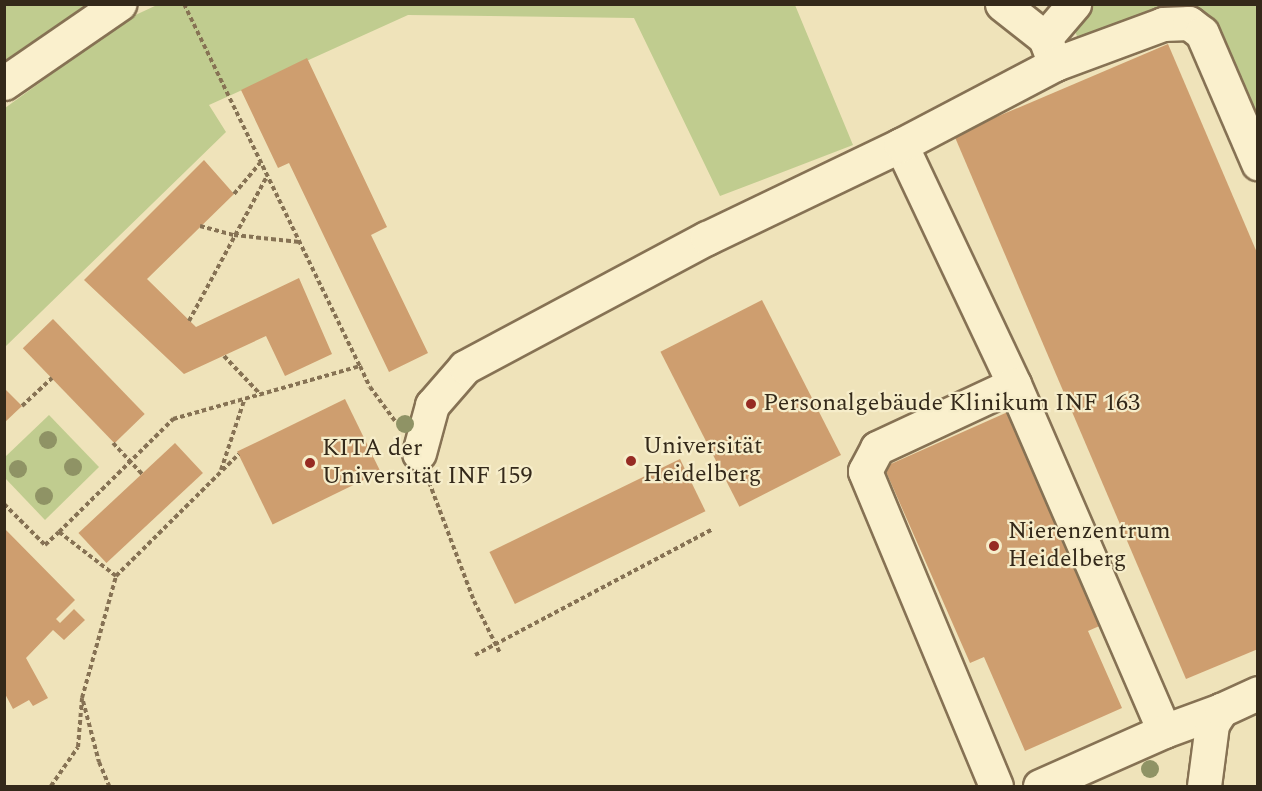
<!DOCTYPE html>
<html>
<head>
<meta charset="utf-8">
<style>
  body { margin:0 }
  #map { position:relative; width:1262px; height:791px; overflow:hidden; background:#efe3ba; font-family:Spectral,serif }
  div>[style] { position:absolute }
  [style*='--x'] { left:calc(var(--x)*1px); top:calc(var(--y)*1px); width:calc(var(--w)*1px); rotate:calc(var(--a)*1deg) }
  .green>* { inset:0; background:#c0cc8f }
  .building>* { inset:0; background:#ce9e6f; transform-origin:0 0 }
  .path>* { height:4px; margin-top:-2px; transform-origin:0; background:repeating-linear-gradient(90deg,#867254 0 4.5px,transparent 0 7.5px) }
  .roads { filter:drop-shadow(2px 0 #867254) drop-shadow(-2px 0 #867254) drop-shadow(0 2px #867254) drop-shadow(0 -2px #867254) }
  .minor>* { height:33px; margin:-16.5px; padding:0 16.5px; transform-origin:16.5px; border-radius:16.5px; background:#faf0cd }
  .path-bridge>* { height:4px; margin-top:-2px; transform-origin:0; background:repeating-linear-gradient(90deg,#867254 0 4.5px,transparent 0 7.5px) }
  .trees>* { width:18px; height:18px; margin:-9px; border-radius:50%; background:#8f9365 }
  .dots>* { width:16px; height:16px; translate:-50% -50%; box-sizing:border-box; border:3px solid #f6edca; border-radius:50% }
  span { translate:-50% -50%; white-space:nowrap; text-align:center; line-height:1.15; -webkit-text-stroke:4.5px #f6edca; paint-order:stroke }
  .poi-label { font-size:24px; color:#34291a }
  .left { translate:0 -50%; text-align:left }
  .frame { position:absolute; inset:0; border:6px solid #34291a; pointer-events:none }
</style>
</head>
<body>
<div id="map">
  <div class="green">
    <i style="clip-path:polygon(5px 5px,87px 5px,5px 67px)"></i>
    <i style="clip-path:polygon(157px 5px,795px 5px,853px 145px,720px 196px,634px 18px,408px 15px,209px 105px,226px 132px,5px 347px,5px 108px,129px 18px)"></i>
    <i style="clip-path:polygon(1062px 5px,1257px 5px,1257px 136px,1209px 33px,1163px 24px,1077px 36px)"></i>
    <i style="clip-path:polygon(49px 415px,99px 467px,45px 520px,5px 478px,4px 458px)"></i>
  </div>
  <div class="building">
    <i style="clip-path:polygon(1168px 44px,1258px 255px,1258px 649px,1186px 679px,954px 135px)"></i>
    <i style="clip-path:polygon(307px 58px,387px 227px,371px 235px,428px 353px,389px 372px,289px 163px,278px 168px,241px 90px)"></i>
    <i style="clip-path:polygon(204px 160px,234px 194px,147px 279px,196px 327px,299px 278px,332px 354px,285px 376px,266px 336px,184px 374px,84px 280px)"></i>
    <i style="left:762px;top:300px;width:174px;height:114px;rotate:63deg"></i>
    <i style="left:53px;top:319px;width:132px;height:42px;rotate:46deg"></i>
    <i style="clip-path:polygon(4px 388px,22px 406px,4px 423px)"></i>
    <i style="left:345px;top:399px;width:81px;height:120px;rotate:64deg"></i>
    <i style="clip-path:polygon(1010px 411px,1104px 624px,1088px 631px,1122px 708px,1025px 751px,984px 657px,970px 663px,884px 467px)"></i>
    <i style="left:175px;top:443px;width:41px;height:132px;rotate:47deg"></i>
    <i style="left:680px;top:459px;width:58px;height:212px;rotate:64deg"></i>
    <i style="clip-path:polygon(4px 528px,75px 600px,56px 619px,60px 623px,74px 609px,85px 620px,64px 640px,53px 630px,26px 658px,48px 698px,33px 706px,29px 700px,13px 709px,4px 692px)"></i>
  </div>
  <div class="path">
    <i style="--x:184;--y:4;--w:403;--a:64.1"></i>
    <i style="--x:360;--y:366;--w:23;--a:65"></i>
    <i style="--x:370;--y:387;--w:42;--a:53.7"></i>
    <i style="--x:234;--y:194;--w:40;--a:-50"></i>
    <i style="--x:200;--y:226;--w:35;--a:15"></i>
    <i style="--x:234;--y:235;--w:66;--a:6.1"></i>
    <i style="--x:189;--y:321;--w:165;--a:-61.7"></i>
    <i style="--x:224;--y:356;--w:54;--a:46.5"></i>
    <i style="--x:22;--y:406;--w:41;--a:-43"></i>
    <i style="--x:221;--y:470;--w:73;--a:-71.6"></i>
    <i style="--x:429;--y:482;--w:127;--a:69.3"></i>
    <i style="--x:474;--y:601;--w:58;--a:63.4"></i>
    <i style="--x:4;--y:504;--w:58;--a:45"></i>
    <i style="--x:45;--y:545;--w:19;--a:-43"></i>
    <i style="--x:116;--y:576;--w:173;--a:-44.8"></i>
    <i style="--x:475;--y:655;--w:269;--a:-27.9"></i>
    <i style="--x:83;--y:701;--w:63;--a:75.3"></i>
    <i style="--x:99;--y:762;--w:26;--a:67"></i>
    <i style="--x:51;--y:786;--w:47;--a:-55.3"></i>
    <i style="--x:78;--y:747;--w:49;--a:-85.3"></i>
    <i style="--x:82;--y:698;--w:127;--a:-74.4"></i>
    <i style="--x:116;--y:576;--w:72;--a:-142.3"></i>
    <i style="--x:59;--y:532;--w:161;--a:-44.7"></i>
    <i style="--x:173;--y:419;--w:194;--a:-15.8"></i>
  </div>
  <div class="roads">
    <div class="minor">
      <i style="--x:1002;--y:4;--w:55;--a:38.3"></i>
      <i style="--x:1045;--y:38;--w:28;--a:69"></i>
      <i style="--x:1045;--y:38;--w:45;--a:-49.5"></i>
      <i style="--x:4;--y:83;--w:140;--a:-34.5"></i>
      <i style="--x:901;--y:145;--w:264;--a:64.7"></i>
      <i style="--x:419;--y:453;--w:50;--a:-74.8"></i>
      <i style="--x:432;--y:405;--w:50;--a:-49"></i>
      <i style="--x:465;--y:367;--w:274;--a:-28.1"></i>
      <i style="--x:707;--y:238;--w:215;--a:-25.6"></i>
      <i style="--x:901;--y:145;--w:174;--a:-27.7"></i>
      <i style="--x:1055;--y:64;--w:115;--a:-20.3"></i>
      <i style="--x:1163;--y:24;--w:26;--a:-2"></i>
      <i style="--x:1189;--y:23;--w:16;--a:38"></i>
      <i style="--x:1202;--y:33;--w:142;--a:66.7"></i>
      <i style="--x:996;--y:786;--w:341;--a:-112.6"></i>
      <i style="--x:865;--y:471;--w:26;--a:-62"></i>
      <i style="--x:877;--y:448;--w:151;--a:-25"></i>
      <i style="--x:1014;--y:384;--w:378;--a:66.6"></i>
      <i style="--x:1040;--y:786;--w:136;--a:-23.9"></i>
      <i style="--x:1164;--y:731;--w:61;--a:-20.2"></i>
      <i style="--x:1204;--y:786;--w:63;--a:-82.6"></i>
      <i style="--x:1212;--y:724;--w:17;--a:-57"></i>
      <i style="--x:1221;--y:710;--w:41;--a:-24.7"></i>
    </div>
  </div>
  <div class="path-bridge">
    <i style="--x:113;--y:443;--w:44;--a:46.8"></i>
  </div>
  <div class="trees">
    <i style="left:405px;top:424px"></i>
    <i style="left:48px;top:440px"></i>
    <i style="left:73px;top:467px"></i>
    <i style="left:18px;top:469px"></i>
    <i style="left:44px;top:496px"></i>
    <i style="left:1150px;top:769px"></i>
  </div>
  <div class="dots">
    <i style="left:751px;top:404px;background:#962b23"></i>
    <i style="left:631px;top:461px;background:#962b23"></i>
    <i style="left:310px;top:463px;background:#962b23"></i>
    <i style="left:994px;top:546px;background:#962b23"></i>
  </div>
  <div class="poi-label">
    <span class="left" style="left:763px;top:404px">Personalgebäude Klinikum INF 163</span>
    <span class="left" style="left:643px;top:461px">Universität<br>Heidelberg</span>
    <span class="left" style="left:322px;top:463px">KITA der<br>Universität INF 159</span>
    <span class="left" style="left:1008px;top:546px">Nierenzentrum<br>Heidelberg</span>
  </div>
  <div class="frame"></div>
</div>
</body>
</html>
